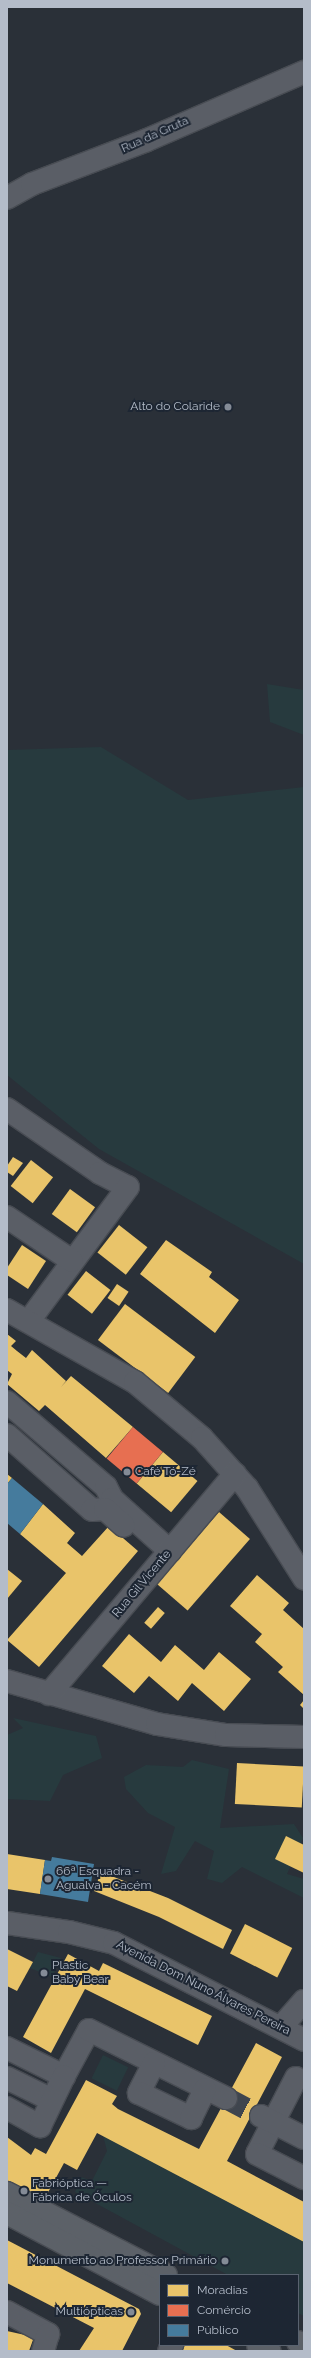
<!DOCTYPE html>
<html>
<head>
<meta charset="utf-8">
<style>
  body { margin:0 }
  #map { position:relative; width:311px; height:2358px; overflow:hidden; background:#2a3038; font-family:Raleway,sans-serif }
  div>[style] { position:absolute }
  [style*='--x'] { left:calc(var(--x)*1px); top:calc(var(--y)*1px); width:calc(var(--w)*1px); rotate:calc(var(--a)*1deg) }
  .green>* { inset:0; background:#273a3e; transform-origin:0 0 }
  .homes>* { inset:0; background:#e9c46a; transform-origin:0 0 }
  .shops>* { inset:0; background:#e76f51; transform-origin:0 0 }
  .public>* { inset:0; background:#457b9d }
  .minor-tunnel>* { height:22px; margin-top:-11px; transform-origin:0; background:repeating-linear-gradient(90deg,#3f454e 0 22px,transparent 0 33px) }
  .roads { filter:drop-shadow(1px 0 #484c53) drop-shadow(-1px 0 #484c53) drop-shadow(0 1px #484c53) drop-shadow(0 -1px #484c53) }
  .minor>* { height:22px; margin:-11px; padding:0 11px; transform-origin:11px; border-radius:11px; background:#5a5e66 }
  .major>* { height:22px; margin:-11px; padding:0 11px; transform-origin:11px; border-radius:11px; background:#5c6168 }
  .dots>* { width:11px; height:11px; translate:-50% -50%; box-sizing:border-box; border:2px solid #1d2633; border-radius:50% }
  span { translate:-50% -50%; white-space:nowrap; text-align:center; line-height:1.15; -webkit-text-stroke:4px #1d2633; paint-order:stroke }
  .street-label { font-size:12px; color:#b4bcc9 }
  .poi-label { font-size:12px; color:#b4bcc9 }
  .right { translate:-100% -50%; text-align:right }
  .left { translate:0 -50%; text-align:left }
  .frame { position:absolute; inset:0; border:8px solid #b4bcc9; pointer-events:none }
  .legend { position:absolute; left:159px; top:2274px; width:140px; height:72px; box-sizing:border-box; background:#1d2633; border:1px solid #59626f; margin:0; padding:5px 7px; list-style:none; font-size:12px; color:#b4bcc9 }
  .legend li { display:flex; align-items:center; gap:8px; height:20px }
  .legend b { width:20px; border:1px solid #59626f }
</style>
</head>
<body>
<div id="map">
  <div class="green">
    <i style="clip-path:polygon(267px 684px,304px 690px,304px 735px,270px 722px)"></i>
    <i style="clip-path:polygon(101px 747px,188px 800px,304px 787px,304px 1264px,99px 1149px,7px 1075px,7px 750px)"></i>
    <i style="clip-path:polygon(13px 1718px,96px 1736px,102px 1758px,63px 1775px,50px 1801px,7px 1799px,7px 1735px,23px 1728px)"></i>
    <i style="clip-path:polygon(192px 1760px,229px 1769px,220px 1828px,294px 1824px,303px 1838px,287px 1874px,304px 1879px,304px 1898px,242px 1867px,222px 1883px,207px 1879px,214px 1851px,195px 1841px,176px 1871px,161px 1874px,175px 1827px,148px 1813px,126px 1789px,124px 1777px,146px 1765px,183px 1767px)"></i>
    <i style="clip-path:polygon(38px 1952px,61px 1958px,52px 1977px,30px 1968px)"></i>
    <i style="left:103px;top:2055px;width:28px;height:26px;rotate:26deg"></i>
    <i style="clip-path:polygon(103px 2135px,304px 2240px,304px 2316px,298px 2313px,298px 2275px,228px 2275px,75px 2192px,81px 2177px,92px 2181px,107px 2151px)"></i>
  </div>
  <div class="homes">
    <i style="clip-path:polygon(13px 1157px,23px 1163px,13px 1176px,7px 1172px,7px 1166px)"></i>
    <i style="left:31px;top:1160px;width:28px;height:33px;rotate:38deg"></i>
    <i style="left:70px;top:1189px;width:31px;height:31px;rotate:36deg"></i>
    <i style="left:119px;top:1225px;width:36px;height:35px;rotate:38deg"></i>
    <i style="clip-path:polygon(166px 1240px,212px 1272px,209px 1277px,239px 1300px,215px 1333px,140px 1274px)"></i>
    <i style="clip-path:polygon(22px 1245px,46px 1261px,28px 1289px,7px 1275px,7px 1268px)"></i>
    <i style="left:86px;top:1271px;width:31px;height:30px;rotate:38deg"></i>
    <i style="left:117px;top:1284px;width:14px;height:17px;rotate:34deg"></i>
    <i style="left:125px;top:1304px;width:88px;height:45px;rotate:37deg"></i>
    <i style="clip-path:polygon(7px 1334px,16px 1341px,11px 1346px,17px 1351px,26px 1358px,32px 1350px,66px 1381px,61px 1387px,71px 1376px,133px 1427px,106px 1458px,45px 1405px,39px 1411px,7px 1384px,12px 1374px,7px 1370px)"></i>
    <i style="left:163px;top:1452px;width:45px;height:41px;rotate:40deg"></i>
    <i style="clip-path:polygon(7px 1474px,12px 1478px,7px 1484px)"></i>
    <i style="clip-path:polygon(43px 1504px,75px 1533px,67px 1543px,82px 1556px,109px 1526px,138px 1551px,39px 1667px,7px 1640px,66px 1573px,20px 1534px)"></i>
    <i style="left:219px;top:1512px;width:41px;height:95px;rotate:41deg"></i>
    <i style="clip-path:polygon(7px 1569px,22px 1581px,7px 1599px)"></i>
    <i style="clip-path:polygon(257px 1575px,289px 1603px,283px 1610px,304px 1629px,304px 1695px,278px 1672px,283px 1667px,255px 1642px,262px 1634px,230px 1606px)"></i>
    <i style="left:158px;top:1607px;width:9px;height:21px;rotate:41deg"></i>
    <i style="clip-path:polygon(129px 1634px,161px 1662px,175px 1645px,204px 1670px,219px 1652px,251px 1679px,224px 1711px,192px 1683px,178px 1701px,149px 1676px,134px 1693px,102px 1666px)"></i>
    <i style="clip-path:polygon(304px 1700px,304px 1709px,300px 1705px)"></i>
    <i style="left:237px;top:1763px;width:67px;height:41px;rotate:3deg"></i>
    <i style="clip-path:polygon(286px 1836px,304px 1845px,304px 1873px,275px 1859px)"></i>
    <i style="clip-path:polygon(7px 1854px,45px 1860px,40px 1894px,7px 1889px)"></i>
    <i style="clip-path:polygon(101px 1872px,168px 1898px,232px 1930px,223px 1949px,159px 1917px,94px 1891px)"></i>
    <i style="left:245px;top:1924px;width:53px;height:33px;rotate:27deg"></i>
    <i style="clip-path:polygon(7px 1949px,33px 1962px,17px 1991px,7px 1986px)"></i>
    <i style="clip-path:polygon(68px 1954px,99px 1971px,103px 1963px,212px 2016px,198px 2045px,85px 1989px,51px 2053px,23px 2037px)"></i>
    <i style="clip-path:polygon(256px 2043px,282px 2057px,227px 2161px,304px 2202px,304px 2242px,97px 2133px,77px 2170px,64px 2163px,44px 2200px,7px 2180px,7px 2137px,31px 2155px,35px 2148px,46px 2154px,86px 2080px,117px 2096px,112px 2104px,118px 2109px,199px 2149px)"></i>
    <i style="clip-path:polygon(7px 2240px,139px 2309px,141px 2314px,122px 2351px,79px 2351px,94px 2328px,7px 2283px)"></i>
    <i style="clip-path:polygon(7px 2331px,34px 2337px,29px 2351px,7px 2351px)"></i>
    <i style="clip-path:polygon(185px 2345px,226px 2345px,237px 2351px,182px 2351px)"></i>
  </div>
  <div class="shops">
    <i style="left:133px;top:1427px;width:39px;height:41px;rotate:40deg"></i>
  </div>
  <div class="public">
    <i style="clip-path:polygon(12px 1478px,43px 1504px,20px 1534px,7px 1523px,7px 1484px)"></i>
    <i style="clip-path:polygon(52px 1857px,94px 1864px,88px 1902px,40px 1894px,45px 1860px,51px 1861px)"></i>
  </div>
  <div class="minor-tunnel">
    <i style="--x:226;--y:2098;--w:38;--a:28"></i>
  </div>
  <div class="roads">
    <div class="minor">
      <i style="--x:7;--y:198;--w:29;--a:-29"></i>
      <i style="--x:32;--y:184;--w:123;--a:-20.9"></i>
      <i style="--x:147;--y:140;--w:171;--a:-23.4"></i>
      <i style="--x:7;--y:1109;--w:113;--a:34.5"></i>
      <i style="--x:100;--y:1173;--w:31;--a:27"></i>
      <i style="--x:128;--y:1187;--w:167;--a:126.5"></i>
      <i style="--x:7;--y:1217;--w:78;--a:34.1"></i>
      <i style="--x:7;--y:1310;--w:147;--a:29.4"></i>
      <i style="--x:135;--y:1382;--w:87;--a:39.9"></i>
      <i style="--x:202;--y:1438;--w:67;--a:48"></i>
      <i style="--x:247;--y:1488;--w:107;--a:57.7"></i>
      <i style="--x:7;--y:1402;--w:130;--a:40.6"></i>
      <i style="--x:106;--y:1487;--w:13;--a:63"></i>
      <i style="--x:112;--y:1499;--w:78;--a:41.9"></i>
      <i style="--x:7;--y:1435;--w:113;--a:41.4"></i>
      <i style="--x:92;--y:1510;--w:13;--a:-4"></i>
      <i style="--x:105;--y:1509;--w:25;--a:42"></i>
      <i style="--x:7;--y:1681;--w:156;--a:16"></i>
      <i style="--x:157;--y:1724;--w:70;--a:9.1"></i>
      <i style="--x:226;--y:1735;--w:78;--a:1.5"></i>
      <i style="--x:49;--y:1694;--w:288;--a:-49.8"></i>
      <i style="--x:7;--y:1923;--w:63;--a:8.3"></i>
      <i style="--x:69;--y:1932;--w:46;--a:13.7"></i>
      <i style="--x:114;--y:1943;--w:213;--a:27"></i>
      <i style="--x:282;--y:2026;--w:33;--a:-49"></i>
      <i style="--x:7;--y:2048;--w:64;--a:26.2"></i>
      <i style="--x:64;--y:2076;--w:52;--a:-61.5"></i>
      <i style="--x:89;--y:2030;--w:153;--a:26.4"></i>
      <i style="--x:154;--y:2063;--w:34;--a:117"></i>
      <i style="--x:139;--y:2093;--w:58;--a:25.7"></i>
      <i style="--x:191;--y:2118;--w:32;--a:-64"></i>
      <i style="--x:7;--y:2078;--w:50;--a:26.1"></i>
      <i style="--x:296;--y:2078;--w:85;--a:117.2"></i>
      <i style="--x:257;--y:2154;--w:53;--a:27.1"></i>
      <i style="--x:7;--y:2108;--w:38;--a:29"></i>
      <i style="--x:40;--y:2126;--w:55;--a:-64.4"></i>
      <i style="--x:261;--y:2116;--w:48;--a:27.1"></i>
      <i style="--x:7;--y:2312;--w:47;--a:28.2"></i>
      <i style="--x:48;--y:2334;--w:18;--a:106"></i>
      <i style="--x:169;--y:2351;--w:7;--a:-63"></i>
    </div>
    <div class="major">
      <i style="--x:7;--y:2193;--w:179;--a:27.3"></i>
      <i style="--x:7;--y:2213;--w:173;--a:27.9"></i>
      <i style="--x:298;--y:2342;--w:7;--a:27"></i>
      <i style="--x:258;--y:2345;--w:13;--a:27"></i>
    </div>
  </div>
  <div class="dots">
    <i style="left:228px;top:407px;background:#848b96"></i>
    <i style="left:127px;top:1472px;background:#848b96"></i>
    <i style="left:48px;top:1879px;background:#848b96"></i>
    <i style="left:44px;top:1973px;background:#848b96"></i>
    <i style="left:24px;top:2191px;background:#848b96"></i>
    <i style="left:225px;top:2261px;background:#848b96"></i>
    <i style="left:131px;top:2312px;background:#848b96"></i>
  </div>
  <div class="street-label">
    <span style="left:155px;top:135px;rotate:-24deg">Rua da Gruta</span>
    <span style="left:142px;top:1584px;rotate:-50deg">Rua Gil Vicente</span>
    <span style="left:203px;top:1988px;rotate:27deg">Avenida Dom Nuno Álvares Pereira</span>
  </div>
  <div class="poi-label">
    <span class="right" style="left:220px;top:407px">Alto do Colaride</span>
    <span class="left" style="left:135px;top:1472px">Café Tó-Zé</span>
    <span class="left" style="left:56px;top:1879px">66ª Esquadra -<br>Agualva - Cacém</span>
    <span class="left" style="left:52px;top:1973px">Plastic<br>Baby Bear</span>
    <span class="left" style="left:32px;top:2191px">Fabrióptica —<br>Fábrica de Óculos</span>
    <span class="right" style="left:217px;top:2261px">Monumento ao Professor Primário</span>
    <span class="right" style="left:123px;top:2312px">Multiópticas</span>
  </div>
  <div class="frame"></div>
  <ul class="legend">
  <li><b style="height:11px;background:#e9c46a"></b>Moradias</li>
  <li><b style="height:11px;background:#e76f51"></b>Comércio</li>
  <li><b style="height:11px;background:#457b9d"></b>Público</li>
  </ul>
</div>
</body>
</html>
